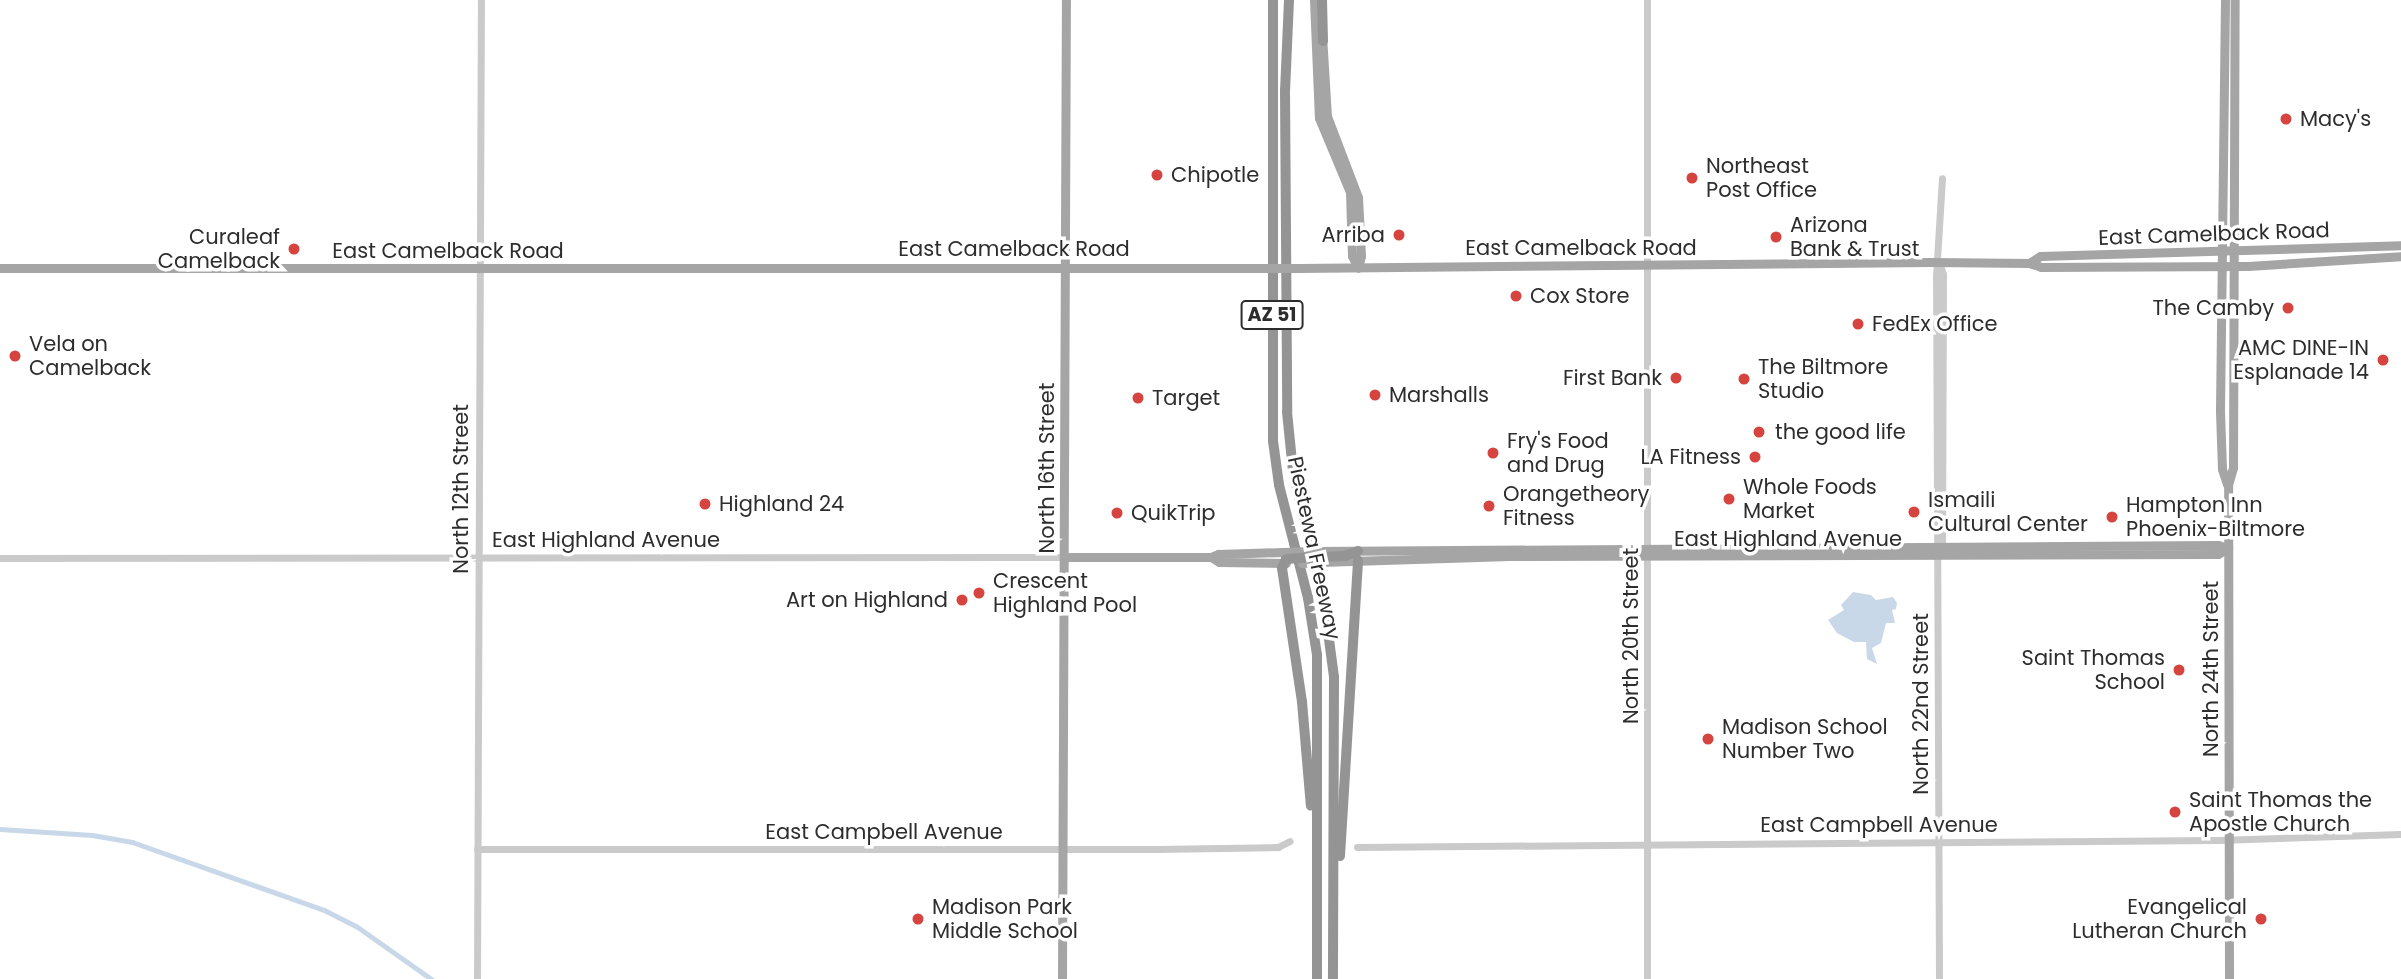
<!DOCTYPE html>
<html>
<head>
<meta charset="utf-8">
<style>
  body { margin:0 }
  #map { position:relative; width:2401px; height:979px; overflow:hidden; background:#fff; font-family:Poppins,sans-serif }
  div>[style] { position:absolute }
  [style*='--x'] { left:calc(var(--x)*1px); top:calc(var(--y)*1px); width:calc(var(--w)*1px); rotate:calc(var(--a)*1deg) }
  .water>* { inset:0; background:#c9d8e8 }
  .canal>* { height:5px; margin:-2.5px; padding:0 2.5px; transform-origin:2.5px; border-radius:2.5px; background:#c9d8e8 }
  .minor>* { height:7px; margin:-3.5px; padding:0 3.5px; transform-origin:3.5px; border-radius:3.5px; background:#cacaca }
  .major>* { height:9px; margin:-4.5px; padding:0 4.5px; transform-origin:4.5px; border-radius:4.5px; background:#a5a5a5 }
  .highway>* { height:10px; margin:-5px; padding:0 5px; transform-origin:5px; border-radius:5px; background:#949494 }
  .major-bridge>* { height:9px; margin:-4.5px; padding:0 4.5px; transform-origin:4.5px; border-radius:4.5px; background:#a5a5a5 }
  .highway-bridge>* { height:10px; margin:-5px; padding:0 5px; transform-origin:5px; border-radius:5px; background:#949494 }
  .dots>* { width:19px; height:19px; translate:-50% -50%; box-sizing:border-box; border:4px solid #fff; border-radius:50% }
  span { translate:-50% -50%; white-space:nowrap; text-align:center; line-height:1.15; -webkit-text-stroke:7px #fff; paint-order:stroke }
  .shield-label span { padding:2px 5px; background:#fff; border:2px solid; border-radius:5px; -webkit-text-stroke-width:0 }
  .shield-label { font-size:19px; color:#2d2d2d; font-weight:700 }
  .poi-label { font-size:21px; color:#2d2d2d }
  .left { translate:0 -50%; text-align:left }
  .right { translate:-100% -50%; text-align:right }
  .street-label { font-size:21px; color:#2d2d2d }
</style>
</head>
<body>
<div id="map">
  <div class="water">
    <i style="clip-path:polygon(1853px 592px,1871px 595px,1876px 600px,1893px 597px,1897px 603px,1896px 609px,1892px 610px,1895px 623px,1886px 623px,1881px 643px,1872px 648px,1877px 664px,1867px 659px,1866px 642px,1854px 642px,1837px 633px,1828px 620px,1844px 610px,1841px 605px)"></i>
  </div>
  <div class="canal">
    <i style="--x:0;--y:829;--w:92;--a:3.7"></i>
    <i style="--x:92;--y:835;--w:41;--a:9.9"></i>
    <i style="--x:132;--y:842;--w:204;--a:19.5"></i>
    <i style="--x:324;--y:910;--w:36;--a:27"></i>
    <i style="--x:356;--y:926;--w:92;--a:35.2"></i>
  </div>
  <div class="minor">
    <i style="--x:1939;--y:262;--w:13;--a:72"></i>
    <i style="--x:1943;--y:274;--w:276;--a:90.2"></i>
    <i style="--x:0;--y:558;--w:1064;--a:-0.05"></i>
    <i style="--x:1357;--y:847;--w:861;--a:-0.47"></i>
    <i style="--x:2218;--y:840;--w:183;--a:-1.9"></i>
    <i style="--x:477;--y:849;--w:679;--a:0"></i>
    <i style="--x:1156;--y:849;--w:122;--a:-0.9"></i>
    <i style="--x:1278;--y:847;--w:13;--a:-27"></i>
    <i style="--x:477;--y:979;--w:979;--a:-89.77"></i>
    <i style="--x:1647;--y:979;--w:979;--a:-90"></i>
    <i style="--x:1939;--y:979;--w:703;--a:-90.24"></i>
    <i style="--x:1936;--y:276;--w:98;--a:-86.5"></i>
  </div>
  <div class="major">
    <i style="--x:1314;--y:0;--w:118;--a:87.6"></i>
    <i style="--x:1319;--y:118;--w:80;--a:67.3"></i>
    <i style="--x:1350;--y:192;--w:64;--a:88.2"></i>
    <i style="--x:1352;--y:256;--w:13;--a:63"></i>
    <i style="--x:2225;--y:0;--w:412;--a:90.7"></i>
    <i style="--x:2220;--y:412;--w:57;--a:88"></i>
    <i style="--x:2222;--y:469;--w:16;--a:72"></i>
    <i style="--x:1322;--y:35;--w:81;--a:86.5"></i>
    <i style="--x:1327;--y:116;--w:87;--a:69.1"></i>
    <i style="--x:1358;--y:197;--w:59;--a:87.1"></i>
    <i style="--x:1361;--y:256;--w:12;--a:104"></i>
    <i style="--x:2029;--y:263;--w:13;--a:-32"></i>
    <i style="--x:2040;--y:256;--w:361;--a:-1.7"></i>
    <i style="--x:0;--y:268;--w:1260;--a:0"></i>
    <i style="--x:1298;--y:268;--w:633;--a:-0.54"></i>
    <i style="--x:1931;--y:262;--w:98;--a:0.6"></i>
    <i style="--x:2029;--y:263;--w:13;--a:18"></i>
    <i style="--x:2041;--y:267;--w:207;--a:-0.3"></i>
    <i style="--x:2248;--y:266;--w:153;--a:-3.7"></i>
    <i style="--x:1317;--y:551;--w:901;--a:-0.38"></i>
    <i style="--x:2218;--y:545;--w:10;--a:17"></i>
    <i style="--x:1064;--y:557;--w:147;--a:0"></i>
    <i style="--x:1211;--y:557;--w:8;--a:-23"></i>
    <i style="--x:1218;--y:554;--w:65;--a:-1.8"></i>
    <i style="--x:1211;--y:557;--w:9;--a:32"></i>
    <i style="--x:1219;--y:562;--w:67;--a:0.9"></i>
    <i style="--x:1320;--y:562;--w:190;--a:-1.8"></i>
    <i style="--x:1510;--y:556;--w:708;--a:-0.16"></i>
    <i style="--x:2218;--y:554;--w:12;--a:-31"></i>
    <i style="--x:1062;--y:979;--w:979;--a:-89.77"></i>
    <i style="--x:2229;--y:979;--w:494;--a:-90.1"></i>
    <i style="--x:2228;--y:485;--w:18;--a:-74"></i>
    <i style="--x:2233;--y:468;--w:468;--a:-89.8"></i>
  </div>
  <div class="highway">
    <i style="--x:1273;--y:0;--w:441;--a:90"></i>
    <i style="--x:1273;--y:441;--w:44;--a:82.2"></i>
    <i style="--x:1279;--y:485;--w:117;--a:75.6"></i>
    <i style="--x:1308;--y:598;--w:58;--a:81"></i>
    <i style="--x:1317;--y:655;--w:324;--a:90"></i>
    <i style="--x:1289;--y:0;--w:90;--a:92.5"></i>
    <i style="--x:1285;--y:90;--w:322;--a:89.6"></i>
    <i style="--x:1287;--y:412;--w:59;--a:84.2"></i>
    <i style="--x:1293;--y:471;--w:135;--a:76.7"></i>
    <i style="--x:1324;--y:602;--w:76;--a:82.4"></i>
    <i style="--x:1334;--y:677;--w:302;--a:90.2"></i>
    <i style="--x:1322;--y:0;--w:41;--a:88.6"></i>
    <i style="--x:1318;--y:557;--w:27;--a:-2"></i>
    <i style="--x:1345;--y:556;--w:14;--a:-21"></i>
    <i style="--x:1286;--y:559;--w:10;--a:114"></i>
    <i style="--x:1282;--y:568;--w:135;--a:81.5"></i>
    <i style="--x:1302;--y:702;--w:104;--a:85.1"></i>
    <i style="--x:1340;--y:856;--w:296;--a:-86.5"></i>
  </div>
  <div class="major-bridge">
    <i style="--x:1260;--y:268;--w:38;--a:0"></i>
    <i style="--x:1283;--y:552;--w:34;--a:-2"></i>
    <i style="--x:1302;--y:563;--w:18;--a:-3"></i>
  </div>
  <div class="highway-bridge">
    <i style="--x:1286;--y:559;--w:32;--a:-4"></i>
  </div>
  <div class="dots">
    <i style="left:2286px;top:119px;background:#d5443e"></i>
    <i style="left:1157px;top:175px;background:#d5443e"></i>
    <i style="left:1692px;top:178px;background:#d5443e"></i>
    <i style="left:1399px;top:235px;background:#d5443e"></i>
    <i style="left:1776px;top:237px;background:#d5443e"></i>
    <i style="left:294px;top:249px;background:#d5443e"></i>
    <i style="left:1516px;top:296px;background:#d5443e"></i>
    <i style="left:2288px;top:308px;background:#d5443e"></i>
    <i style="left:1858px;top:324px;background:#d5443e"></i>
    <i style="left:15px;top:356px;background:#d5443e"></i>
    <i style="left:2383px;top:360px;background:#d5443e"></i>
    <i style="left:1676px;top:378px;background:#d5443e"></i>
    <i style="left:1744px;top:379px;background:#d5443e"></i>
    <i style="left:1375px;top:395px;background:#d5443e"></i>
    <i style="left:1138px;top:398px;background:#d5443e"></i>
    <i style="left:1759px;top:432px;background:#d5443e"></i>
    <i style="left:1493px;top:453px;background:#d5443e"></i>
    <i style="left:1755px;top:457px;background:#d5443e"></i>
    <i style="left:1729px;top:499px;background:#d5443e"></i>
    <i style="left:705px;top:504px;background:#d5443e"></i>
    <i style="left:1489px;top:506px;background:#d5443e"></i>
    <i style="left:1914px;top:512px;background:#d5443e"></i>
    <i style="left:1117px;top:513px;background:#d5443e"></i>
    <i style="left:2112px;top:517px;background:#d5443e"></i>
    <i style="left:979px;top:593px;background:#d5443e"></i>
    <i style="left:962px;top:600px;background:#d5443e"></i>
    <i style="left:2179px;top:670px;background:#d5443e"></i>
    <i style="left:1708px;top:739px;background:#d5443e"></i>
    <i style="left:2175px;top:812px;background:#d5443e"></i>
    <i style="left:918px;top:919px;background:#d5443e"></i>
    <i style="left:2261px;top:919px;background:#d5443e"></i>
  </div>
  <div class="shield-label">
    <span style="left:1272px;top:315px">AZ 51</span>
  </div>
  <div class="poi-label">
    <span class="left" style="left:2300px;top:119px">Macy's</span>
    <span class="left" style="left:1706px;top:178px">Northeast<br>Post Office</span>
    <span class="left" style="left:1171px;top:175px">Chipotle</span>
    <span class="left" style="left:1790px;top:237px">Arizona<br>Bank &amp; Trust</span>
    <span class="right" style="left:1385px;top:235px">Arriba</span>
    <span class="right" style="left:280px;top:249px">Curaleaf<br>Camelback</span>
    <span class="left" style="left:1530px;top:296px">Cox Store</span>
    <span class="right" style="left:2274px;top:308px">The Camby</span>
    <span class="left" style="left:1872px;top:324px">FedEx Office</span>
    <span class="left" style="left:29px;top:356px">Vela on<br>Camelback</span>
    <span class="right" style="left:2369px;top:360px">AMC DINE-IN<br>Esplanade 14</span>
    <span class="left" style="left:1758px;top:379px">The Biltmore<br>Studio</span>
    <span class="right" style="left:1662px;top:378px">First Bank</span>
    <span class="left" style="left:1389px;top:395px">Marshalls</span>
    <span class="left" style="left:1152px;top:398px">Target</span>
    <span class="left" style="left:1775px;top:432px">the good life</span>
    <span class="left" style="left:1507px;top:453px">Fry's Food<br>and Drug</span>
    <span class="right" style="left:1741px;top:457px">LA Fitness</span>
    <span class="left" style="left:1743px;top:499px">Whole Foods<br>Market</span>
    <span class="left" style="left:1503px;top:506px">Orangetheory<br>Fitness</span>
    <span class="left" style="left:1928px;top:512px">Ismaili<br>Cultural Center</span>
    <span class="left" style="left:719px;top:504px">Highland 24</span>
    <span class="left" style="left:2126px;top:517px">Hampton Inn<br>Phoenix-Biltmore</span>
    <span class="left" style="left:1131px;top:513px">QuikTrip</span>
    <span class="left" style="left:993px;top:593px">Crescent<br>Highland Pool</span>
    <span class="right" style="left:948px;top:600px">Art on Highland</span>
    <span class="right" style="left:2165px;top:670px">Saint Thomas<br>School</span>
    <span class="left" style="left:1722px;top:739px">Madison School<br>Number Two</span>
    <span class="left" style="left:2189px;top:812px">Saint Thomas the<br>Apostle Church</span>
    <span class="left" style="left:932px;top:919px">Madison Park<br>Middle School</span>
    <span class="right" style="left:2247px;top:919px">Evangelical<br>Lutheran Church</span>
  </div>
  <div class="street-label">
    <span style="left:2214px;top:234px;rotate:-2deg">East Camelback Road</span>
    <span style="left:1581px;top:248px">East Camelback Road</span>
    <span style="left:1014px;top:249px">East Camelback Road</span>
    <span style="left:448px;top:251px">East Camelback Road</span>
    <span style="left:1047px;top:468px;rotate:-90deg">North 16th Street</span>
    <span style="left:461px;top:489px;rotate:-90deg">North 12th Street</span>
    <span style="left:1788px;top:539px">East Highland Avenue</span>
    <span style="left:606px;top:540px">East Highland Avenue</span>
    <span style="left:1314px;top:548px;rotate:78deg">Piestewa Freeway</span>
    <span style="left:1631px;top:636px;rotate:-90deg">North 20th Street</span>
    <span style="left:2211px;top:669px;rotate:-90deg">North 24th Street</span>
    <span style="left:1921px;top:704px;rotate:-90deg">North 22nd Street</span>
    <span style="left:1879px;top:825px">East Campbell Avenue</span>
    <span style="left:884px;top:832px">East Campbell Avenue</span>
  </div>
</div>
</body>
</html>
